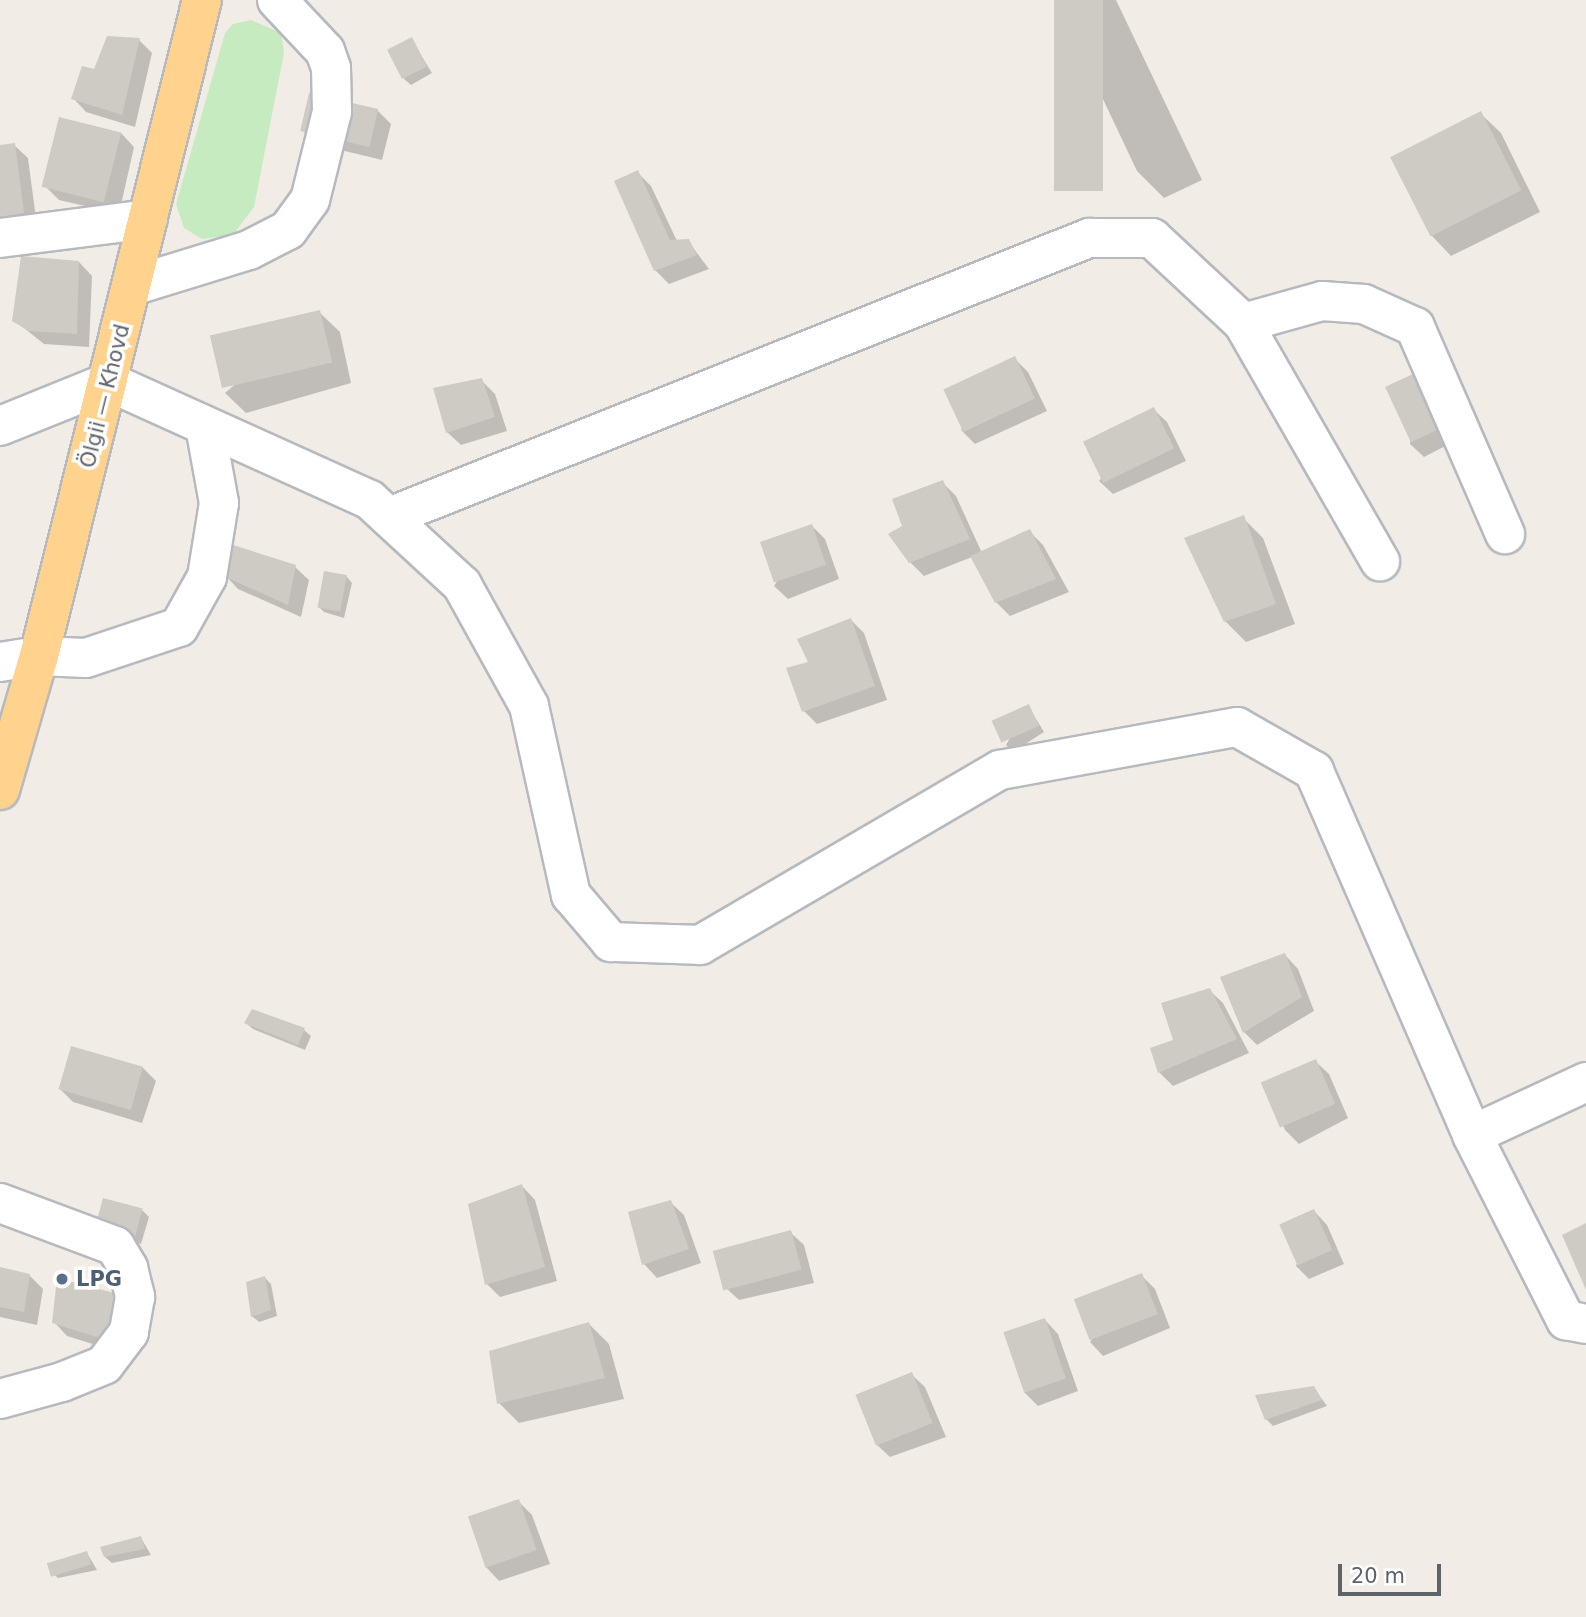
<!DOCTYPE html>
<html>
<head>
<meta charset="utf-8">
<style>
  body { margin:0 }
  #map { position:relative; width:1586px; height:1617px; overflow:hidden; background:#f1ede6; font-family:"DejaVu Sans",sans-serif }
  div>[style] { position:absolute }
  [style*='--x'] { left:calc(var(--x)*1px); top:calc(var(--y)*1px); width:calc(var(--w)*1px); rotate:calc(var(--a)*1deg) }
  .green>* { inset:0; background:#c6ebc0 }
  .shadow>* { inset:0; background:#0003 }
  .building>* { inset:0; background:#cecac4; transform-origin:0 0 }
  .roads { filter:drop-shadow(2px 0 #b6babe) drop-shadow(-2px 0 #b6babe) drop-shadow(0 2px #b6babe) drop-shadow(0 -2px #b6babe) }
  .minor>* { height:38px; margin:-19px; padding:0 19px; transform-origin:19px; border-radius:19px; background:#fff }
  .highway>* { height:38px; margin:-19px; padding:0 19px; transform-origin:19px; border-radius:19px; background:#ffd28e }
  .dots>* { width:19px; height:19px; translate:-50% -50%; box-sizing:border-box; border:4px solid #fff; border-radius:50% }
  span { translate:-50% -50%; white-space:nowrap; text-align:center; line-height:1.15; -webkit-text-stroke:7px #fff; paint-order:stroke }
  .street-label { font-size:21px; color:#5d6368 }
  .service-label { font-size:21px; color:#4e5e75; font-weight:700 }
  .left { translate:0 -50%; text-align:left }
  .scale { position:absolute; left:1338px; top:1564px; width:103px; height:32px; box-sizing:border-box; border:4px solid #5d6368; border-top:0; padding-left:9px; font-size:21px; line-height:24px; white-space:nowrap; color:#5d6368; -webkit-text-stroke:5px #fff; paint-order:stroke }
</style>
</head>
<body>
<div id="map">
  <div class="green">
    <i style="clip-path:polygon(251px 20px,281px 33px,284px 53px,254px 207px,233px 235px,202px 239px,184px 228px,176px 204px,225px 33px,233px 24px)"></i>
  </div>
  <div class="shadow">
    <i style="clip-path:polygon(1056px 0,1116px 0,1202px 180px,1164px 198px,1137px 171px)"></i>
    <i style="clip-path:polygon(411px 39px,432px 73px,411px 85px,404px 79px)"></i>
    <i style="clip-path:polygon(139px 40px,152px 53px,135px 127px,86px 112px,73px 98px)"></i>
    <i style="clip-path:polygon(377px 110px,391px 124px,382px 160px,316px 144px,302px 130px)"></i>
    <i style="clip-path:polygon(1480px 113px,1501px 133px,1540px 212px,1451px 256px,1431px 235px,1391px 157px)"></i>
    <i style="clip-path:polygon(121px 133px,134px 147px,119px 214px,59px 200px,46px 187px)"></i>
    <i style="clip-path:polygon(14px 145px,28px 158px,37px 226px,0 233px,0 147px)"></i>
    <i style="clip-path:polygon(637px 172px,651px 186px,677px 241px,688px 241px,709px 269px,669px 284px,655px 270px)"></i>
    <i style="clip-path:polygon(79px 262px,92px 276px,89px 347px,44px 344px,14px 320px)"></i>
    <i style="clip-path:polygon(319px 312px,340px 332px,351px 383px,246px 413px,225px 393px)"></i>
    <i style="clip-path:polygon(1015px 359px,1028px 372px,1047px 411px,975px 444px,961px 430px)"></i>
    <i style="clip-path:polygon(1414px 375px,1453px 442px,1424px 457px,1410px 444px)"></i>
    <i style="clip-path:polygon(481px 380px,495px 394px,507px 431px,461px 445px,447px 432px)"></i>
    <i style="clip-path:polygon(1153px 409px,1167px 422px,1186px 461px,1113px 494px,1099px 481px)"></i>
    <i style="clip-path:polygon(942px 482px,956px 496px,982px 553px,1029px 531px,1043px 545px,1069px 592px,1010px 616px,996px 602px,972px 557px,924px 576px,910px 562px,904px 527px)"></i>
    <i style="clip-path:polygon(1243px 518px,1263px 538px,1295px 624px,1246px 642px,1225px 621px)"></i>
    <i style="clip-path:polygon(812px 526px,825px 539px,839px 579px,788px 599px,774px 586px)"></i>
    <i style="clip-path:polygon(295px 567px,309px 580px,301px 617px,238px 589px,225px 575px)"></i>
    <i style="clip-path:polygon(346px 576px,352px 583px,344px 618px,324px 612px,318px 606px)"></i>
    <i style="clip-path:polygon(851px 620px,864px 633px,887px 700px,817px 724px,804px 711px,810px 663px)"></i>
    <i style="clip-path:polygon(1028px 706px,1044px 732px,1013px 752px,1006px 745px)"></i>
    <i style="clip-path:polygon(1285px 955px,1298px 969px,1314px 1011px,1257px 1045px,1244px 1032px)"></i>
    <i style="clip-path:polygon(1209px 990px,1223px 1003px,1249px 1053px,1173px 1086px,1159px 1072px)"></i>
    <i style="clip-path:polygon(253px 1012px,304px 1030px,311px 1036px,305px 1050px,253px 1029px,246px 1023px)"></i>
    <i style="clip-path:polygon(1315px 1061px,1329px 1074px,1348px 1118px,1299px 1144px,1285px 1130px,1263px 1084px)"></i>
    <i style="clip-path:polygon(142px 1067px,156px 1081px,142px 1123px,73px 1102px,60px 1089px)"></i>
    <i style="clip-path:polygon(522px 1186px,535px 1200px,557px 1281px,500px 1297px,487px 1284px)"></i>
    <i style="clip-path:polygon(670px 1202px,684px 1215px,701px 1263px,657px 1278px,644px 1264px,630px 1214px)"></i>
    <i style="clip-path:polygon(142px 1210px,149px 1217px,141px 1244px,106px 1233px)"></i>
    <i style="clip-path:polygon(1314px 1211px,1327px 1225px,1344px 1264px,1309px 1279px,1296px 1266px)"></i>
    <i style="clip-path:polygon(790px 1232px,804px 1245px,814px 1283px,739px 1300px,725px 1287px)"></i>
    <i style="clip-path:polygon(0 1269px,29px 1275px,43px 1289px,37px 1325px,0 1317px)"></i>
    <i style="clip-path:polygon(1141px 1275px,1155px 1289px,1170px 1328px,1103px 1356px,1090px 1342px)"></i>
    <i style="clip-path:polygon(265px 1278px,271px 1284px,277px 1316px,259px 1322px,252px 1316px)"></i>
    <i style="clip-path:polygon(59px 1280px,131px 1356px,67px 1336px,54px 1322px)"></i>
    <i style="clip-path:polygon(1045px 1320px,1058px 1334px,1078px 1391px,1038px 1406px,1024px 1392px)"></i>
    <i style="clip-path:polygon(589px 1324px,609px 1344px,624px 1399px,519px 1423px,499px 1403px)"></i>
    <i style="clip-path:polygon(911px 1374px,925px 1387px,946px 1437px,890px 1457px,876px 1444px)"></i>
    <i style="clip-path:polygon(1314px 1388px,1327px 1406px,1273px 1426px,1266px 1419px)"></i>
    <i style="clip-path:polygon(518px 1501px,532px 1515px,550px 1564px,499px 1581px,486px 1567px)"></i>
    <i style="clip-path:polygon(141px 1538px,151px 1555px,112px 1563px,105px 1557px)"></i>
    <i style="clip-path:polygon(87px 1553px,97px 1570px,58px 1578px,51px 1572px)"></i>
  </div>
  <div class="building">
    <i style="left:1054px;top:0;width:49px;height:191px"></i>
    <i style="clip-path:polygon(107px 36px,140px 38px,122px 115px,71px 99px,82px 66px,94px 69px)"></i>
    <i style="left:412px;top:37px;width:33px;height:28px;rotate:63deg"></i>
    <i style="left:309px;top:93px;width:71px;height:39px;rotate:13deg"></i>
    <i style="left:1481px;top:111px;width:89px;height:102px;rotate:63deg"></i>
    <i style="left:59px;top:117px;width:64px;height:72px;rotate:14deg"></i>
    <i style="clip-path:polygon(15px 143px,24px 213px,0 217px,0 145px)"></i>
    <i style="clip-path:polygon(638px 170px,670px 240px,689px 239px,697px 255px,654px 271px,614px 181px)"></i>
    <i style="clip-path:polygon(21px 256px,79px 261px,77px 334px,29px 331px,12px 321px)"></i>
    <i style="left:320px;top:310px;width:54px;height:113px;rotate:77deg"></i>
    <i style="left:1015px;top:356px;width:47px;height:79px;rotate:65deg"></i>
    <i style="left:1415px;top:373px;width:61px;height:33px;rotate:65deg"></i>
    <i style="clip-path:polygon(482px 378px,495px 417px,446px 433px,433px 388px)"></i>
    <i style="left:1154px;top:407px;width:46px;height:79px;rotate:64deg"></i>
    <i style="clip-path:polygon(943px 480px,970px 539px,909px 563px,888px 534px,902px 526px,892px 499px)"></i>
    <i style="clip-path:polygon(1244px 515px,1276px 604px,1224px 622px,1184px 538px)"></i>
    <i style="left:812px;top:524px;width:43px;height:55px;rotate:71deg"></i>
    <i style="clip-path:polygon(1030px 529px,1056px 579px,995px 603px,970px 556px)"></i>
    <i style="clip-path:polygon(230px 544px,296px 565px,288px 605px,223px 576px)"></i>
    <i style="left:324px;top:571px;width:23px;height:37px;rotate:10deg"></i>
    <i style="clip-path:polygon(851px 618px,875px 686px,802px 712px,786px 668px,808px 662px,797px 639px)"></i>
    <i style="left:1029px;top:704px;width:24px;height:41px;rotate:66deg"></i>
    <i style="clip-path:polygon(1285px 953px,1302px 997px,1243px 1033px,1220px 977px)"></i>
    <i style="clip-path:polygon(1210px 988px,1237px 1039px,1158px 1073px,1150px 1048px,1173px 1040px,1161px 1003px)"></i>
    <i style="clip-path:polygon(252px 1009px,305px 1028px,298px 1045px,244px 1023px)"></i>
    <i style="left:71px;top:1046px;width:75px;height:45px;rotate:16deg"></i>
    <i style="left:1316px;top:1059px;width:49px;height:60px;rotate:67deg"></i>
    <i style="clip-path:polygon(522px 1184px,545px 1267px,485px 1285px,468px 1204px)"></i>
    <i style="left:103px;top:1198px;width:41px;height:29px;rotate:15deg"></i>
    <i style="clip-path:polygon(671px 1200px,689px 1249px,642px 1265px,628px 1212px)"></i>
    <i style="left:1314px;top:1209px;width:45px;height:38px;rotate:66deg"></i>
    <i style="clip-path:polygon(1586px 1223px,1586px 1290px,1562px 1235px)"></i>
    <i style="left:791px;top:1230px;width:41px;height:81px;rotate:75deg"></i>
    <i style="clip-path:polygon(0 1267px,30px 1274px,24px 1312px,0 1307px)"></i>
    <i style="left:1142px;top:1273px;width:44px;height:73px;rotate:69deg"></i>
    <i style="clip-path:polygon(265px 1276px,271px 1310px,251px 1317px,246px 1282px)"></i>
    <i style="clip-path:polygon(57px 1278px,122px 1295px,119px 1344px,52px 1323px)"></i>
    <i style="left:1045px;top:1318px;width:64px;height:44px;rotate:71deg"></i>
    <i style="clip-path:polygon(589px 1322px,605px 1378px,497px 1404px,489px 1351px)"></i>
    <i style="left:912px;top:1372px;width:55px;height:61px;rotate:68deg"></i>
    <i style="clip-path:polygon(1314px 1386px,1322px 1400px,1265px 1420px,1255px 1395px)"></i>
    <i style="left:519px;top:1499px;width:54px;height:54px;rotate:71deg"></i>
    <i style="clip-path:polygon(141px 1536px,145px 1549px,104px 1557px,100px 1547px)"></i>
    <i style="left:87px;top:1551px;width:14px;height:42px;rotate:73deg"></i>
  </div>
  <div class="roads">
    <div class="minor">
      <i style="--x:0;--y:238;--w:149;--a:-7.3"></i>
      <i style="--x:132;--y:286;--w:122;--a:-17.1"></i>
      <i style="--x:249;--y:250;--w:44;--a:-27.1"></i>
      <i style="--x:288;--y:230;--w:37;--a:-54"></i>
      <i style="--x:310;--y:200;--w:91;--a:-76"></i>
      <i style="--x:332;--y:112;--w:44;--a:-91.3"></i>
      <i style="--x:331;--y:68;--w:18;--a:-109"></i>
      <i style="--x:325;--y:51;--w:70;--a:-133.3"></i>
      <i style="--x:1243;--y:323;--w:82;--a:-15.6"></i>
      <i style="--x:1322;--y:301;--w:42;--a:4.1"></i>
      <i style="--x:1364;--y:304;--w:56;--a:24.3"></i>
      <i style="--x:1415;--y:327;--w:226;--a:66.5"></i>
      <i style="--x:0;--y:426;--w:118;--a:-22"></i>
      <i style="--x:109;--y:382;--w:286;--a:24.3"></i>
      <i style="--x:370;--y:500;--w:125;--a:42.7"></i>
      <i style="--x:462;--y:585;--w:138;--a:61"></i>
      <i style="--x:529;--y:706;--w:194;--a:77.5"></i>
      <i style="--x:571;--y:895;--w:62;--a:49.6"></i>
      <i style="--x:611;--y:942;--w:89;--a:1.9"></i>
      <i style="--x:700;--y:945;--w:347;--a:-30.3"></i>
      <i style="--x:1000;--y:770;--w:241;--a:-10.3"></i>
      <i style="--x:1237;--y:727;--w:89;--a:29.7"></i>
      <i style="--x:1314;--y:771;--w:397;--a:66.5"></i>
      <i style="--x:1472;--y:1135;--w:208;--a:63.1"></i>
      <i style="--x:1566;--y:1320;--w:20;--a:11"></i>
      <i style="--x:389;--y:517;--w:754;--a:-21.73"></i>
      <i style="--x:1089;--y:238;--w:63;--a:0"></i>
      <i style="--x:1152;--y:238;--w:125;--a:43"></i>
      <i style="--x:1243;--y:323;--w:275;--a:60.1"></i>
      <i style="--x:0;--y:662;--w:39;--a:-9"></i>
      <i style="--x:39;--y:656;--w:47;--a:2.4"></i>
      <i style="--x:86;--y:658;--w:98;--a:-18.4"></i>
      <i style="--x:179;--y:627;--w:57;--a:-60.8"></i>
      <i style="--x:207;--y:577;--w:75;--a:-80.8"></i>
      <i style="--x:219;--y:503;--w:78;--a:-100.3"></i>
      <i style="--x:1472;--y:1135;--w:126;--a:-24.9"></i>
      <i style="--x:0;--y:1203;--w:123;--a:20.5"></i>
      <i style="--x:115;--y:1246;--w:26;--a:59"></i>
      <i style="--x:128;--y:1268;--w:30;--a:76"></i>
      <i style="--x:135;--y:1297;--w:36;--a:100"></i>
      <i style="--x:129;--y:1332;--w:41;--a:127.1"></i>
      <i style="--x:104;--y:1365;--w:45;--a:158"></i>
      <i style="--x:62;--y:1382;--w:64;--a:164.7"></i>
    </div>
    <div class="highway">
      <i style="--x:0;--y:790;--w:140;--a:-73.8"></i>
      <i style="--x:39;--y:656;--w:676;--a:-76.05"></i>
    </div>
  </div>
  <div class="dots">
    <i style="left:62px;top:1279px;background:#5c6f8a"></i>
  </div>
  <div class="street-label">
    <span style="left:105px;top:396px;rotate:-76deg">Ölgii — Khovd</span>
  </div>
  <div class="service-label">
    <span class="left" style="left:76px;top:1279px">LPG</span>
  </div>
  <div class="scale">20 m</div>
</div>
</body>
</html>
